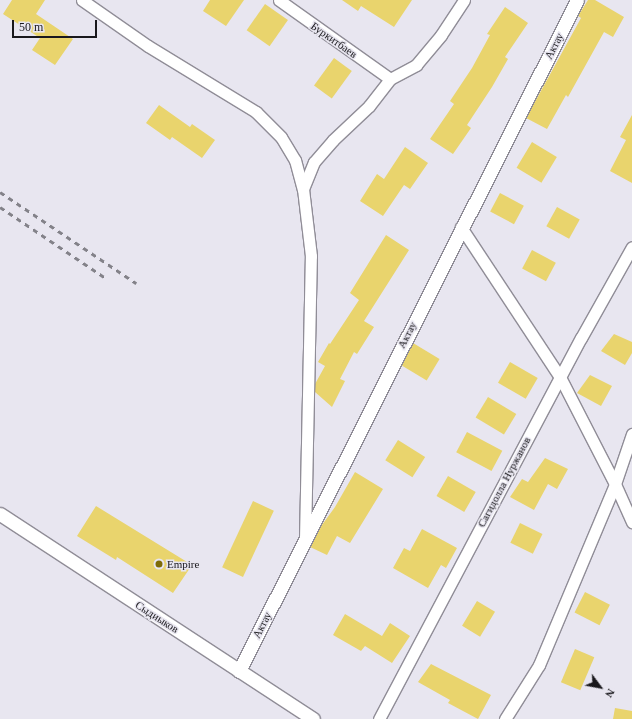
<!DOCTYPE html>
<html>
<head>
<meta charset="utf-8">
<style>
  body { margin:0 }
  #map { position:relative; width:632px; height:719px; overflow:hidden; background:#e8e6f0; font-family:Georgia,serif }
  div>[style] { position:absolute }
  [style*='--x'] { left:calc(var(--x)*1px); top:calc(var(--y)*1px); width:calc(var(--w)*1px); rotate:calc(var(--a)*1deg) }
  .building>* { inset:0; background:#e9d46d; transform-origin:0 0 }
  .roads { filter:drop-shadow(1px 0 #908d97) drop-shadow(-1px 0 #908d97) drop-shadow(0 1px #908d97) drop-shadow(0 -1px #908d97) }
  .minor>* { height:11px; margin:-5.5px; padding:0 5.5px; transform-origin:5.5px; border-radius:5.5px; background:#fff }
  .tertiary>* { height:13px; margin:-6.5px; padding:0 6.5px; transform-origin:6.5px; border-radius:6.5px; background:#fff }
  .rail>* { height:3px; margin-top:-1.5px; transform-origin:0; background:repeating-linear-gradient(90deg,#838289 0 5px,transparent 0 10px) }
  .dots>* { width:11px; height:11px; translate:-50% -50%; box-sizing:border-box; border:2px solid #e8e6f0; border-radius:50% }
  span { translate:-50% -50%; white-space:nowrap; text-align:center; line-height:1.15; -webkit-text-stroke:3px #e8e6f0; paint-order:stroke }
  .street-label { font-size:11px; color:#19181c }
  .poi-label { font-size:11px; color:#19181c }
  .left { translate:0 -50%; text-align:left }
  .north { position:absolute; left:580px; top:667px; width:40px; height:40px; -webkit-text-stroke:3px #e8e6f0; paint-order:stroke; rotate:122deg; font-size:11px; font-weight:700; line-height:16px; text-align:center; color:#19181c }
  .north::after { content:''; display:block; margin:auto; width:14px; height:18px; background:#19181c; clip-path:polygon(50% 0,100% 100%,50% 72%,0 100%) }
  .scale { position:absolute; left:12px; top:20px; width:85px; height:18px; box-sizing:border-box; border:2px solid #19181c; border-top:0; padding-left:5px; font-size:12px; line-height:14px; white-space:nowrap; color:#19181c; -webkit-text-stroke:3px #e8e6f0; paint-order:stroke }
</style>
</head>
<body>
<div id="map">
  <div class="building">
    <i style="clip-path:polygon(12px 0,45px 0,36px 14px,73px 39px,55px 65px,32px 50px,40px 38px,3px 14px)"></i>
    <i style="clip-path:polygon(210px 0,244px 0,226px 26px,203px 11px)"></i>
    <i style="clip-path:polygon(342px 0,412px 0,394px 27px,361px 6px,358px 11px)"></i>
    <i style="clip-path:polygon(588px 0,595px 0,624px 17px,613px 37px,604px 32px,568px 97px,566px 95px,547px 129px,526px 118px,581px 18px,578px 16px)"></i>
    <i style="left:265px;top:4px;width:28px;height:32px;rotate:35deg"></i>
    <i style="clip-path:polygon(505px 7px,528px 23px,505px 57px,508px 59px,492px 87px,467px 125px,471px 128px,453px 154px,430px 139px,454px 104px,450px 101px,472px 68px,490px 35px,487px 34px)"></i>
    <i style="left:334px;top:58px;width:22px;height:34px;rotate:36deg"></i>
    <i style="clip-path:polygon(159px 105px,190px 127px,192px 124px,215px 140px,202px 158px,172px 137px,170px 140px,146px 123px)"></i>
    <i style="clip-path:polygon(632px 115px,632px 183px,610px 171px,626px 140px,620px 137px)"></i>
    <i style="left:532px;top:142px;width:29px;height:30px;rotate:31deg"></i>
    <i style="clip-path:polygon(405px 147px,428px 163px,410px 189px,404px 185px,383px 216px,360px 201px,377px 174px,384px 179px)"></i>
    <i style="left:500px;top:193px;width:27px;height:21px;rotate:28deg"></i>
    <i style="left:557px;top:207px;width:26px;height:22px;rotate:29deg"></i>
    <i style="clip-path:polygon(386px 235px,409px 250px,364px 321px,374px 327px,357px 354px,354px 352px,340px 379px,345px 381px,332px 407px,315px 392px,315px 384px,325px 366px,318px 362px,329px 343px,330px 344px,359px 300px,350px 293px)"></i>
    <i style="left:532px;top:250px;width:27px;height:21px;rotate:28deg"></i>
    <i style="clip-path:polygon(614px 334px,632px 342px,632px 353px,625px 365px,601px 351px)"></i>
    <i style="left:413px;top:343px;width:31px;height:25px;rotate:31deg"></i>
    <i style="left:510px;top:362px;width:32px;height:24px;rotate:30deg"></i>
    <i style="clip-path:polygon(590px 375px,612px 386px,601px 406px,577px 393px)"></i>
    <i style="left:488px;top:397px;width:33px;height:24px;rotate:31deg"></i>
    <i style="left:467px;top:432px;width:40px;height:23px;rotate:28deg"></i>
    <i style="left:398px;top:440px;width:32px;height:24px;rotate:32deg"></i>
    <i style="clip-path:polygon(545px 458px,568px 469px,557px 489px,548px 484px,534px 510px,510px 497px,522px 479px,528px 482px)"></i>
    <i style="clip-path:polygon(355px 472px,383px 489px,350px 543px,337px 536px,327px 555px,310px 547px,319px 529px,335px 507px)"></i>
    <i style="left:448px;top:476px;width:32px;height:23px;rotate:30deg"></i>
    <i style="left:253px;top:501px;width:23px;height:73px;rotate:25deg"></i>
    <i style="clip-path:polygon(96px 506px,192px 565px,173px 593px,117px 557px,116px 560px,77px 536px)"></i>
    <i style="left:520px;top:523px;width:25px;height:22px;rotate:26deg"></i>
    <i style="clip-path:polygon(422px 529px,457px 548px,446px 568px,441px 565px,428px 588px,393px 568px,404px 548px,410px 551px)"></i>
    <i style="left:585px;top:592px;width:28px;height:23px;rotate:27deg"></i>
    <i style="left:477px;top:601px;width:21px;height:29px;rotate:31deg"></i>
    <i style="clip-path:polygon(345px 614px,382px 636px,390px 623px,410px 636px,392px 663px,365px 646px,361px 651px,333px 635px)"></i>
    <i style="left:575px;top:649px;width:21px;height:36px;rotate:23deg"></i>
    <i style="clip-path:polygon(431px 664px,491px 695px,478px 719px,448px 703px,450px 700px,418px 682px)"></i>
    <i style="clip-path:polygon(615px 708px,632px 711px,632px 719px,613px 719px)"></i>
  </div>
  <div class="roads">
    <div class="minor">
      <i style="--x:82;--y:0;--w:80;--a:34.9"></i>
      <i style="--x:148;--y:46;--w:127;--a:31.4"></i>
      <i style="--x:256;--y:112;--w:35;--a:45"></i>
      <i style="--x:281;--y:137;--w:27;--a:59"></i>
      <i style="--x:295;--y:160;--w:30;--a:75"></i>
      <i style="--x:279;--y:0;--w:136;--a:35.4"></i>
      <i style="--x:461;--y:227;--w:180;--a:56.6"></i>
      <i style="--x:560;--y:377;--w:120;--a:62.8"></i>
      <i style="--x:615;--y:484;--w:42;--a:65.9"></i>
      <i style="--x:305;--y:538;--w:282;--a:-88.8"></i>
      <i style="--x:311;--y:256;--w:67;--a:-96.8"></i>
      <i style="--x:303;--y:189;--w:29;--a:-68"></i>
      <i style="--x:314;--y:162;--w:29;--a:-49"></i>
      <i style="--x:333;--y:140;--w:50;--a:-43.4"></i>
      <i style="--x:369;--y:106;--w:34;--a:-52"></i>
      <i style="--x:390;--y:79;--w:30;--a:-28"></i>
      <i style="--x:416;--y:65;--w:39;--a:-50"></i>
      <i style="--x:441;--y:35;--w:42;--a:-56.7"></i>
      <i style="--x:379;--y:719;--w:431;--a:-62.1"></i>
      <i style="--x:581;--y:338;--w:104;--a:-60.7"></i>
      <i style="--x:505;--y:719;--w:64;--a:-57.8"></i>
      <i style="--x:539;--y:665;--w:196;--a:-67.2"></i>
      <i style="--x:615;--y:484;--w:53;--a:-71.2"></i>
    </div>
    <div class="tertiary">
      <i style="--x:0;--y:514;--w:374;--a:33.2"></i>
      <i style="--x:239;--y:671;--w:751;--a:-63.26"></i>
    </div>
  </div>
  <div class="rail">
    <i style="--x:0;--y:192;--w:164;--a:33.8"></i>
    <i style="--x:0;--y:207;--w:129;--a:33.9"></i>
  </div>
  <div class="dots">
    <i style="left:159px;top:564px;background:#7e6c06"></i>
  </div>
  <div class="street-label">
    <span style="left:334px;top:40px;rotate:35deg">Буркитбаев</span>
    <span style="left:554px;top:46px;rotate:-63deg">Актау</span>
    <span style="left:407px;top:335px;rotate:-63deg">Актау</span>
    <span style="left:504px;top:482px;rotate:-62deg">Сагидолла Нуржанов</span>
    <span style="left:157px;top:617px;rotate:33deg">Сыдиыков</span>
    <span style="left:262px;top:625px;rotate:-63deg">Актау</span>
  </div>
  <div class="poi-label">
    <span class="left" style="left:167px;top:564px">Empire</span>
  </div>
  <div class="north">N</div>
  <div class="scale">50 m</div>
</div>
</body>
</html>
